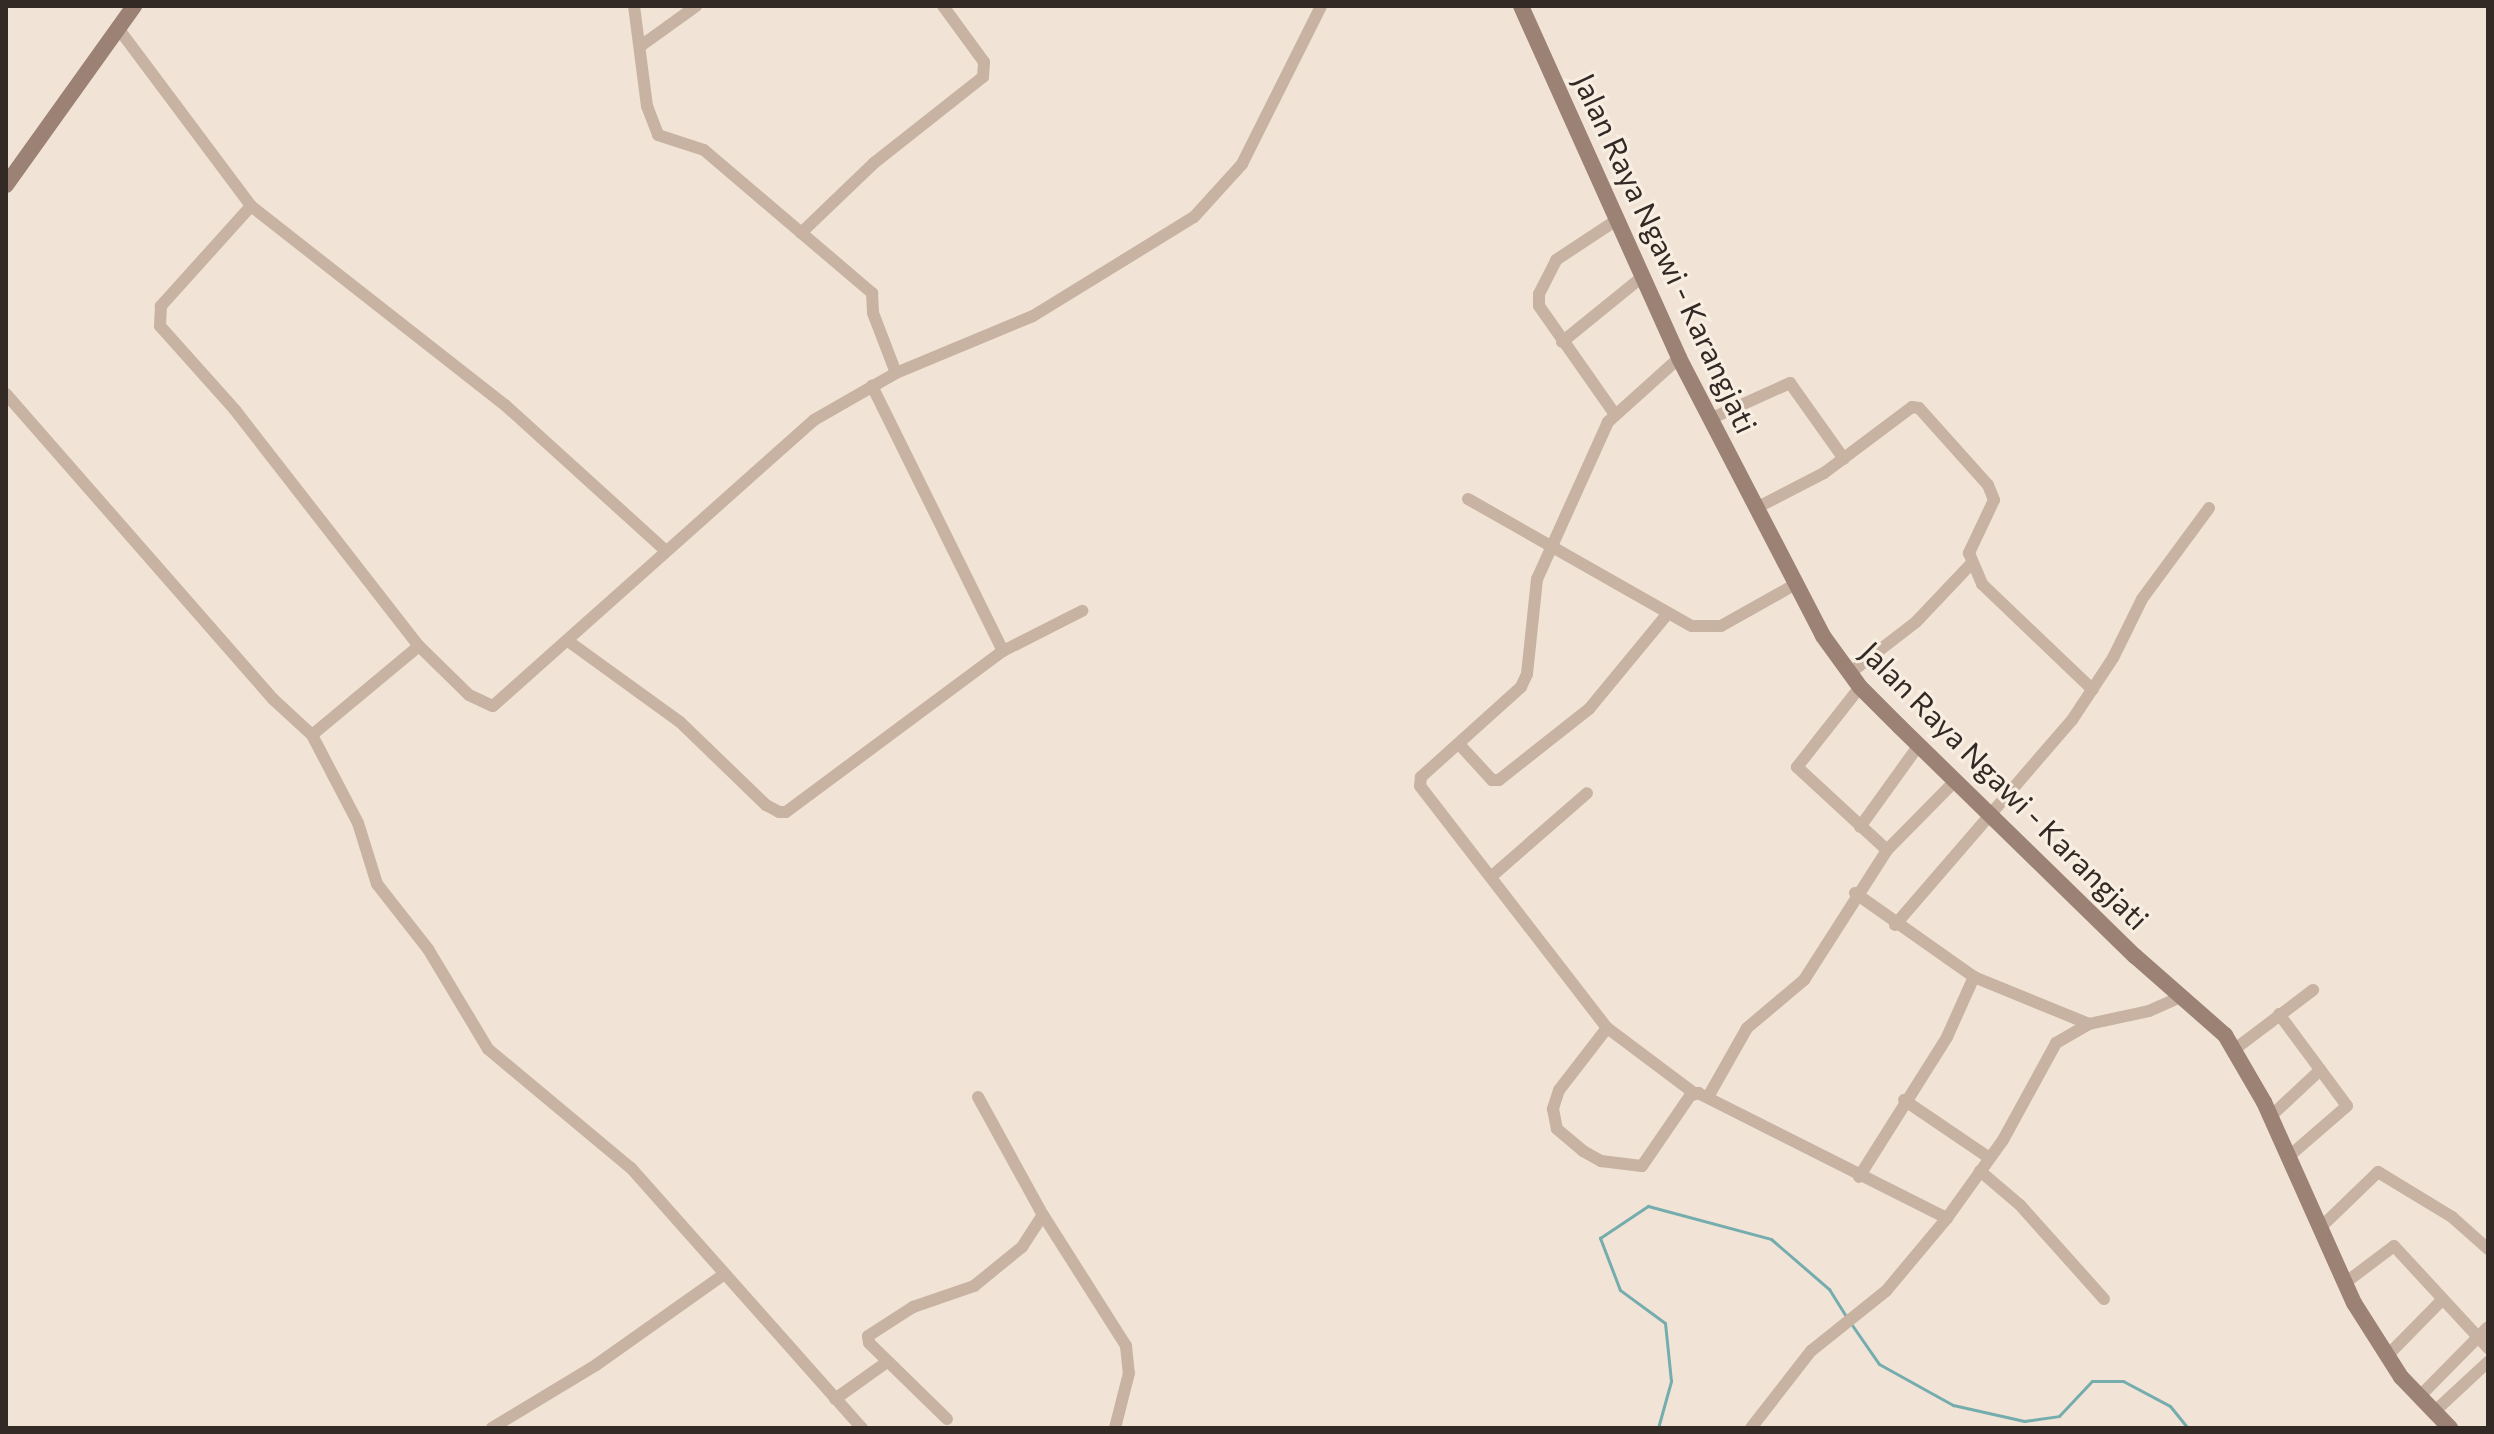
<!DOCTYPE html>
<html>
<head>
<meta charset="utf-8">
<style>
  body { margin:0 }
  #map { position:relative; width:2494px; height:1434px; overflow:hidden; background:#f1e4d6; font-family:Commissioner,sans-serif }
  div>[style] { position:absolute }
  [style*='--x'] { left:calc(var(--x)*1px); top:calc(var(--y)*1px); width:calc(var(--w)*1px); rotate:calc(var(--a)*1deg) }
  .stream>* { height:3px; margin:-1.5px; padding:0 1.5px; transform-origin:1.5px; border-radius:1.5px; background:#75acae }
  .street>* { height:12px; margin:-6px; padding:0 6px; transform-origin:6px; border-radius:6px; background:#c8b3a2 }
  .secondary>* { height:16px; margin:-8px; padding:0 8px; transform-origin:8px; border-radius:8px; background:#9c8274 }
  span { translate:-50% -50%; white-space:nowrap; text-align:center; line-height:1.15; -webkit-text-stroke:6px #f9eee2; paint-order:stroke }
  .street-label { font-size:30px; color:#332925 }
  .frame { position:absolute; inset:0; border:8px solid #332925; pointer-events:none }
</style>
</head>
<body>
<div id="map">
  <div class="stream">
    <i style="--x:1852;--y:1325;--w:47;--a:55.3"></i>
    <i style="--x:1879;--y:1364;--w:85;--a:29"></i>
    <i style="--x:1953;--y:1405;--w:73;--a:12.7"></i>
    <i style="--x:2024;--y:1421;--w:35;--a:-8"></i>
    <i style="--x:2059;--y:1416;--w:48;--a:-46.7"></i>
    <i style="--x:2092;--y:1381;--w:31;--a:0"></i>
    <i style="--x:2123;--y:1381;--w:53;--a:28"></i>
    <i style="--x:2170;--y:1406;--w:28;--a:51"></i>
    <i style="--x:1658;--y:1428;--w:49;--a:-74.5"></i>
    <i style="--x:1671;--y:1381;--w:58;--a:-95.9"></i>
    <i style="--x:1665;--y:1323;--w:56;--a:-143.7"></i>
    <i style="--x:1620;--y:1290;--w:56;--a:-111"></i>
    <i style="--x:1600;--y:1238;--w:58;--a:-33.7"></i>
    <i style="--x:1648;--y:1206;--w:127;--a:15"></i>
    <i style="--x:1771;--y:1239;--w:77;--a:40.8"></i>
    <i style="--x:1829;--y:1289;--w:36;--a:58"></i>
  </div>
  <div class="street">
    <i style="--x:634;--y:6;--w:101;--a:82.6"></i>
    <i style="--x:647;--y:106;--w:31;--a:69"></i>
    <i style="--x:658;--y:135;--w:48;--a:18.1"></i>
    <i style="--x:704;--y:150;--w:221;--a:40.4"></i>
    <i style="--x:872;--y:293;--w:20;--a:87"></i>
    <i style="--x:873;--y:313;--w:64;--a:69"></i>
    <i style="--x:118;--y:28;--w:222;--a:53.2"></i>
    <i style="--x:251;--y:206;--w:323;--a:38.1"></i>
    <i style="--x:505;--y:405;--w:216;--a:42.2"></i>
    <i style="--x:642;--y:45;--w:67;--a:-35.8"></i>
    <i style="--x:251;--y:206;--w:135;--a:132"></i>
    <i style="--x:161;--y:306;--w:20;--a:93"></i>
    <i style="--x:160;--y:326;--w:113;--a:48.2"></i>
    <i style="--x:235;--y:410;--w:299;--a:52.1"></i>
    <i style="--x:419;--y:646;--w:70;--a:44.4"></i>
    <i style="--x:469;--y:695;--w:26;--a:25"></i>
    <i style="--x:493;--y:706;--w:430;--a:-41.7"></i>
    <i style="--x:814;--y:420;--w:95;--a:-29.8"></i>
    <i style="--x:896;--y:373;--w:148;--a:-22.6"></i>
    <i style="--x:1033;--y:316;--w:189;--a:-31.6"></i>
    <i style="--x:1194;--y:217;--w:72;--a:-47.8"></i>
    <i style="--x:1242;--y:164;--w:177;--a:-63.4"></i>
    <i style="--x:801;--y:233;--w:101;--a:-43.8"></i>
    <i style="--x:874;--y:163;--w:139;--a:-38.3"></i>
    <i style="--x:983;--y:77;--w:15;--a:-86"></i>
    <i style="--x:984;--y:62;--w:69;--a:-126.2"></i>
    <i style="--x:1562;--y:342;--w:103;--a:-39.1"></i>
    <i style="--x:1679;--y:358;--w:96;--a:138"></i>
    <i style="--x:1608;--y:422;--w:172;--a:114.3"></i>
    <i style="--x:1537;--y:579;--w:96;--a:96"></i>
    <i style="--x:1527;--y:674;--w:14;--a:115"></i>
    <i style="--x:1521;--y:687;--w:135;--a:138"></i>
    <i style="--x:1421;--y:777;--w:9;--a:96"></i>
    <i style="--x:1420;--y:786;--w:306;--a:52.3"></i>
    <i style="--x:1607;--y:1028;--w:78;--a:127.7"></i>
    <i style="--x:1559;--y:1090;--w:20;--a:108"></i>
    <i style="--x:1553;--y:1109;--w:20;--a:79"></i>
    <i style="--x:1557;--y:1129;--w:34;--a:40"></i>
    <i style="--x:1583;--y:1151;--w:21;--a:29"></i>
    <i style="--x:1601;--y:1161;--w:41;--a:7"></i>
    <i style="--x:1642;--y:1166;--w:85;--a:-55.6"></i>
    <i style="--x:1690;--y:1096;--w:9;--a:-21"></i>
    <i style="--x:1698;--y:1093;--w:279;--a:26.7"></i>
    <i style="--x:6;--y:394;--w:405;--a:48.8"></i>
    <i style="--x:273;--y:699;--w:53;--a:42.7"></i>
    <i style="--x:312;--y:735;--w:99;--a:62.4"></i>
    <i style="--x:358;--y:823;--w:64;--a:72.7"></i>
    <i style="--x:377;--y:884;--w:83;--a:51.9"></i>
    <i style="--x:428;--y:949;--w:117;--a:59"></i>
    <i style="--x:488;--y:1049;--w:186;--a:39.8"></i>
    <i style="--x:631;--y:1168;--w:348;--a:48.4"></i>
    <i style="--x:1614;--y:413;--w:131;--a:-125"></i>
    <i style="--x:1539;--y:306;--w:12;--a:-90"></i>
    <i style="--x:1539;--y:294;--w:38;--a:-63"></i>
    <i style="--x:1556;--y:260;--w:74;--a:-33.5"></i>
    <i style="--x:1710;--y:419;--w:88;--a:-24.2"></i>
    <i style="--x:1790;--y:383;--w:93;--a:54.6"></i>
    <i style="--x:1468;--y:499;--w:257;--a:29.6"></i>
    <i style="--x:1692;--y:626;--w:29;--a:0"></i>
    <i style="--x:1721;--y:626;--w:84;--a:-29.3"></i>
    <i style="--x:1758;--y:507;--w:74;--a:-27.3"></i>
    <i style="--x:1824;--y:473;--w:110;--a:-36.9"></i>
    <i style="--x:1912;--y:407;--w:7;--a:8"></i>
    <i style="--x:1919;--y:408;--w:103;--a:48.1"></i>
    <i style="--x:1988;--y:485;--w:16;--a:68"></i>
    <i style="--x:1994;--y:500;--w:59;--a:115.3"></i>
    <i style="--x:1969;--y:553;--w:34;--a:67"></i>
    <i style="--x:1982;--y:584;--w:153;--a:43.7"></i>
    <i style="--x:568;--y:641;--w:138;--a:35.9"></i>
    <i style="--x:680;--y:722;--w:120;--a:44"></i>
    <i style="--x:766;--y:805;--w:15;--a:28"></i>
    <i style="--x:779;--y:812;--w:7;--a:0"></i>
    <i style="--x:786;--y:812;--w:270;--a:-36.6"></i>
    <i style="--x:1003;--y:651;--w:296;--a:-116.3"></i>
    <i style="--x:1003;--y:651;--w:89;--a:-26.9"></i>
    <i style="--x:1850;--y:673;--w:83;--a:-37.7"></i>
    <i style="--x:1916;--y:622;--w:80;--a:-46.5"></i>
    <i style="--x:1860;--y:687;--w:102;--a:128.2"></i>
    <i style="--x:1797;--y:767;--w:122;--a:42.7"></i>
    <i style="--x:312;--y:735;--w:139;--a:-39.8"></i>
    <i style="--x:1459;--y:744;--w:49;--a:47.5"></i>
    <i style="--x:1492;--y:780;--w:7;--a:0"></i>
    <i style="--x:1499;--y:780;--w:115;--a:-38.3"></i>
    <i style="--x:1589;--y:709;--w:124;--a:-50.5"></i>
    <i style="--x:1860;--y:827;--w:101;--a:-54.3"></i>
    <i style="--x:1492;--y:876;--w:126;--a:-41.1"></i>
    <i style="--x:1855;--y:893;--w:146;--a:35.2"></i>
    <i style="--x:1974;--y:977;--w:124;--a:22.2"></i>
    <i style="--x:1895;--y:925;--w:271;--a:-49.2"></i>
    <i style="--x:2072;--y:720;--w:74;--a:-56.5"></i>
    <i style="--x:2113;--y:658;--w:66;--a:-63.8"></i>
    <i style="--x:2142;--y:599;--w:113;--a:-53.6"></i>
    <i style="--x:2279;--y:1014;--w:114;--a:53.5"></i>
    <i style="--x:2347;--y:1106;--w:79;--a:139.1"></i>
    <i style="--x:1606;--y:1027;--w:110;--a:36.9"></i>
    <i style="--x:2235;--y:1049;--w:98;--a:-37.1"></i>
    <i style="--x:978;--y:1097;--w:135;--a:61.2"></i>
    <i style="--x:1043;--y:1215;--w:155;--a:57.6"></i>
    <i style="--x:1126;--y:1346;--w:27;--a:84"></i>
    <i style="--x:1129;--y:1373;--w:57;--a:104.3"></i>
    <i style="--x:1708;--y:1097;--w:79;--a:-60.5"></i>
    <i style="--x:1747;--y:1028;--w:75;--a:-40.1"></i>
    <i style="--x:1804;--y:980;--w:154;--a:-57.4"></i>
    <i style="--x:1887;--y:850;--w:97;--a:-45.4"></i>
    <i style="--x:1904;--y:1100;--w:102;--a:34.2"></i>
    <i style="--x:2270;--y:1117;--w:69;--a:-43.2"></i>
    <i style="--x:1980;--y:1171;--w:52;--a:40.4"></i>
    <i style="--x:2020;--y:1205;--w:126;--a:48.2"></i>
    <i style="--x:1859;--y:1177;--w:165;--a:-57.8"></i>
    <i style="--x:1947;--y:1037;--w:66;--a:-65.8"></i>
    <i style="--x:2319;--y:1229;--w:82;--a:-44"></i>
    <i style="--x:2378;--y:1172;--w:87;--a:31.3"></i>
    <i style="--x:2452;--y:1217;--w:48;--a:41.6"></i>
    <i style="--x:2345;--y:1283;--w:61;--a:-37.1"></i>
    <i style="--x:2394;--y:1246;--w:139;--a:47.3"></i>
    <i style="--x:2387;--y:1356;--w:78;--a:-45.5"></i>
    <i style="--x:2419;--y:1397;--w:98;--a:-45.4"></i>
    <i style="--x:835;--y:1399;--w:64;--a:-35.4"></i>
    <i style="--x:2434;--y:1412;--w:74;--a:-42.8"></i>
    <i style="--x:947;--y:1419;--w:109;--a:-135.7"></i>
    <i style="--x:869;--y:1343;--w:7;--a:-98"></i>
    <i style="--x:868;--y:1336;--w:54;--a:-32.8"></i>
    <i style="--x:913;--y:1307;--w:65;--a:-19"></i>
    <i style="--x:974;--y:1286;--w:62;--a:-39.1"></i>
    <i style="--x:1022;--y:1247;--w:38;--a:-57"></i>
    <i style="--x:492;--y:1428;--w:122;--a:-31.2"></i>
    <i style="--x:596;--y:1365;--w:156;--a:-35.3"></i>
    <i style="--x:1751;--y:1428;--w:98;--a:-52.1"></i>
    <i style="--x:1811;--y:1351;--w:96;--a:-38.7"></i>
    <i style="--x:1886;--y:1291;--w:95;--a:-50.1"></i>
    <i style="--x:1947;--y:1218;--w:96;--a:-54.3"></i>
    <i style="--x:2003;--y:1140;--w:111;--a:-61.3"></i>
    <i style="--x:2056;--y:1043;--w:38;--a:-30"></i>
    <i style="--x:2089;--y:1024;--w:61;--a:-12.2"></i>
    <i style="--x:2149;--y:1011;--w:35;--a:-24"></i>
  </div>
  <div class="secondary">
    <i style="--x:1521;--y:6;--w:386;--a:65.8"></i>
    <i style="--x:1679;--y:358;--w:313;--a:62.6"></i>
    <i style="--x:1823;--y:636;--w:63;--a:54"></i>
    <i style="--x:1860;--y:687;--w:55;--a:45"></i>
    <i style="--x:1899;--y:726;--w:330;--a:44.3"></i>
    <i style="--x:2135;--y:956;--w:120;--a:41.3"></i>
    <i style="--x:2225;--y:1035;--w:78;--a:59.8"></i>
    <i style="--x:2264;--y:1102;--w:220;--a:65.9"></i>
    <i style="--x:2354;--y:1303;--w:88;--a:57.6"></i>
    <i style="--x:2401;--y:1377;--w:71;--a:46.1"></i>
    <i style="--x:6;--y:185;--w:220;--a:-54.4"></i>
  </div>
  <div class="street-label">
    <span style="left:1666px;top:253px;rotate:65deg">Jalan Raya Ngawi - Karangjati</span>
    <span style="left:2005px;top:785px;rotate:45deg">Jalan Raya Ngawi - Karangjati</span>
  </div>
  <div class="frame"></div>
</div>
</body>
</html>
